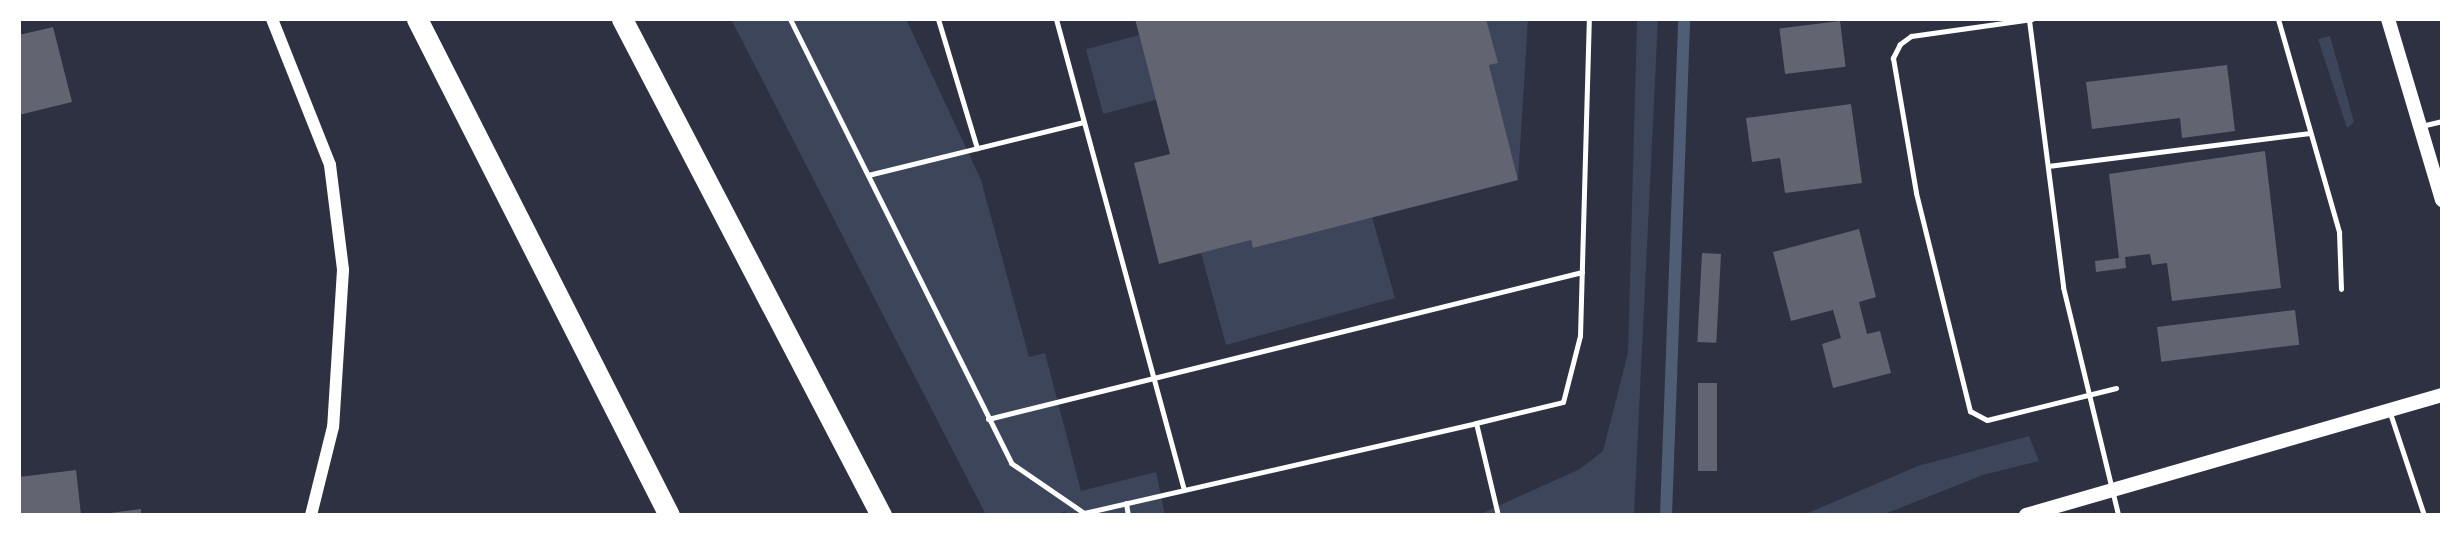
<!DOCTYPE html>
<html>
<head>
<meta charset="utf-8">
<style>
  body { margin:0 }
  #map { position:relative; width:2461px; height:534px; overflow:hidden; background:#2d3142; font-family:Figtree,sans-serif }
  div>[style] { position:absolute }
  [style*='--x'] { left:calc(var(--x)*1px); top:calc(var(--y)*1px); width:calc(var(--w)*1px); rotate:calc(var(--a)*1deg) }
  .green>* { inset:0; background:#3c4559; transform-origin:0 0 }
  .stream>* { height:12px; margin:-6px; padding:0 6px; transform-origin:6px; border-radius:6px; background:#4f5d75 }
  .building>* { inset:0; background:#626471; transform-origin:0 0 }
  .service>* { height:5px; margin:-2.5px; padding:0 2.5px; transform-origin:2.5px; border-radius:2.5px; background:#fff }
  .tertiary>* { height:12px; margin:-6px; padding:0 6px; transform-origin:6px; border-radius:6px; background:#fff }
  .secondary>* { height:14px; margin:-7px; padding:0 7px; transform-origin:7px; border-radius:7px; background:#fff }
  .motorway>* { height:21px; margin:-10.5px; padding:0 10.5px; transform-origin:10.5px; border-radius:10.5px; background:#fff }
  span { translate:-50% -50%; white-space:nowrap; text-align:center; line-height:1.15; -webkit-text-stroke:5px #fff; paint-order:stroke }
  .frame { position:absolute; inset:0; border:21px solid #fff; pointer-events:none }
</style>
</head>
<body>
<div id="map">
  <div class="green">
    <i style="clip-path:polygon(731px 19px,906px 19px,981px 180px,1029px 357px,1045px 353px,1081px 491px,1156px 472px,1165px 515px,1068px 515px,1065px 511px,1056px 515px,986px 515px)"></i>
    <i style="clip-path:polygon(1486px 19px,1528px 19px,1518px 180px,1489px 65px,1497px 62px)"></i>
    <i style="clip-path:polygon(1637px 19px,1658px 19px,1634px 515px,1478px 515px,1580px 469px,1603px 451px,1628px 353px)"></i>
    <i style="left:1139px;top:35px;width:67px;height:55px;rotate:75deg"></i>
    <i style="clip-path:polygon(2330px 36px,2354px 122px,2347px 128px,2318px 39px)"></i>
    <i style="clip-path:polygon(1372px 217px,1395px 298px,1226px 345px,1201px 253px,1251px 240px,1253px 248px)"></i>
    <i style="clip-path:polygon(2029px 436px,2039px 461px,1983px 475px,1882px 515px,1803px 515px,1918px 466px)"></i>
  </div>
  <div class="stream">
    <i style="--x:1666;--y:515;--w:496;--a:-87.9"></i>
  </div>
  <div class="building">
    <i style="clip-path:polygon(1135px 19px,1486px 19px,1498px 63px,1489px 65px,1518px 180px,1253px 248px,1251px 240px,1159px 264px,1134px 163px,1170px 154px)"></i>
    <i style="left:1840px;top:21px;width:46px;height:61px;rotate:83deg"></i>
    <i style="clip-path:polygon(53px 27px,72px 102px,19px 115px,19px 35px)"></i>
    <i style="clip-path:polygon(2227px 65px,2235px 131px,2182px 138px,2180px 118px,2092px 129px,2086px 82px)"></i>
    <i style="clip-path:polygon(1851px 104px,1862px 183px,1785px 193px,1780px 158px,1752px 162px,1746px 118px)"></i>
    <i style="clip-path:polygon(2265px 151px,2281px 288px,2172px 301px,2167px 263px,2152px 265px,2150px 254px,2125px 257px,2126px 268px,2096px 272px,2095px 261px,2119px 258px,2109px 174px)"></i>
    <i style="clip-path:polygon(1859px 229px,1876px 297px,1859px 302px,1867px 334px,1880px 331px,1891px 373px,1833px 388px,1822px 344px,1841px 338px,1833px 310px,1791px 321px,1773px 252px)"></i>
    <i style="left:1702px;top:253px;width:19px;height:89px;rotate:3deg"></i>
    <i style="left:2295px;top:310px;width:35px;height:139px;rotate:83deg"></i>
    <i style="left:1698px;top:383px;width:19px;height:88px"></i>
    <i style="clip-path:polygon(76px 470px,81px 515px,19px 515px,19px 477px)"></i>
    <i style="clip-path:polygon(141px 509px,141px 515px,110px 515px,110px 513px)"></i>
  </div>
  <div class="service">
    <i style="--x:790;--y:19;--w:496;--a:63.5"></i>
    <i style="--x:1011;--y:463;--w:88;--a:34.4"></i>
    <i style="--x:1084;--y:513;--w:402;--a:-12.9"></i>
    <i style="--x:1476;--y:423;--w:95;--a:76.6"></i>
    <i style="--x:938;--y:19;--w:135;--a:73.2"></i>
    <i style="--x:1056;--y:19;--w:487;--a:74.8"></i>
    <i style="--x:2032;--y:19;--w:122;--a:172"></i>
    <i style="--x:1911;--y:36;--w:14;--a:144"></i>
    <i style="--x:1900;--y:44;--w:16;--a:117"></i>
    <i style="--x:1893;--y:58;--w:137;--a:80.3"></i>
    <i style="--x:1916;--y:193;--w:225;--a:76.1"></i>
    <i style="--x:1970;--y:411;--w:19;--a:28"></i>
    <i style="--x:1987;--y:420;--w:133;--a:-13.9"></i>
    <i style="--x:2278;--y:19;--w:222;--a:74"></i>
    <i style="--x:2339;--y:232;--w:57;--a:88"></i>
    <i style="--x:2029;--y:20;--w:269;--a:82.7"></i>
    <i style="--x:2063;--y:287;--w:235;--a:76.4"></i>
    <i style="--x:2421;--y:126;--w:22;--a:-13"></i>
    <i style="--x:2048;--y:166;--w:264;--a:-7.2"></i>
    <i style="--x:868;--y:175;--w:222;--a:-13.8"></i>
    <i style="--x:2390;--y:413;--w:108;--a:71.6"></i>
    <i style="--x:988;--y:419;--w:612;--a:-13.9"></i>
    <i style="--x:1476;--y:423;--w:89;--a:-13.6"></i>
    <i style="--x:1563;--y:402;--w:68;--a:-75.6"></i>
    <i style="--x:1580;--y:336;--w:317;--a:-88.4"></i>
    <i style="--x:1126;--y:503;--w:12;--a:81"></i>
  </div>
  <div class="tertiary">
    <i style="--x:272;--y:19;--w:157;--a:68.3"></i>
    <i style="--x:330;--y:165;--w:106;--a:82.9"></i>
    <i style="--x:343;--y:270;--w:157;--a:93.6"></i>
    <i style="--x:333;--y:427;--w:91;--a:104"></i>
  </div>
  <div class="secondary">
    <i style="--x:2388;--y:19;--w:189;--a:73.4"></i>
    <i style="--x:2026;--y:515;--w:433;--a:-16.1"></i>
  </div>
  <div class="motorway">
    <i style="--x:417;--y:19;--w:556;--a:63.07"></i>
    <i style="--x:622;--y:19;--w:560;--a:62.43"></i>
  </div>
  <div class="frame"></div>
</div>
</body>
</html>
